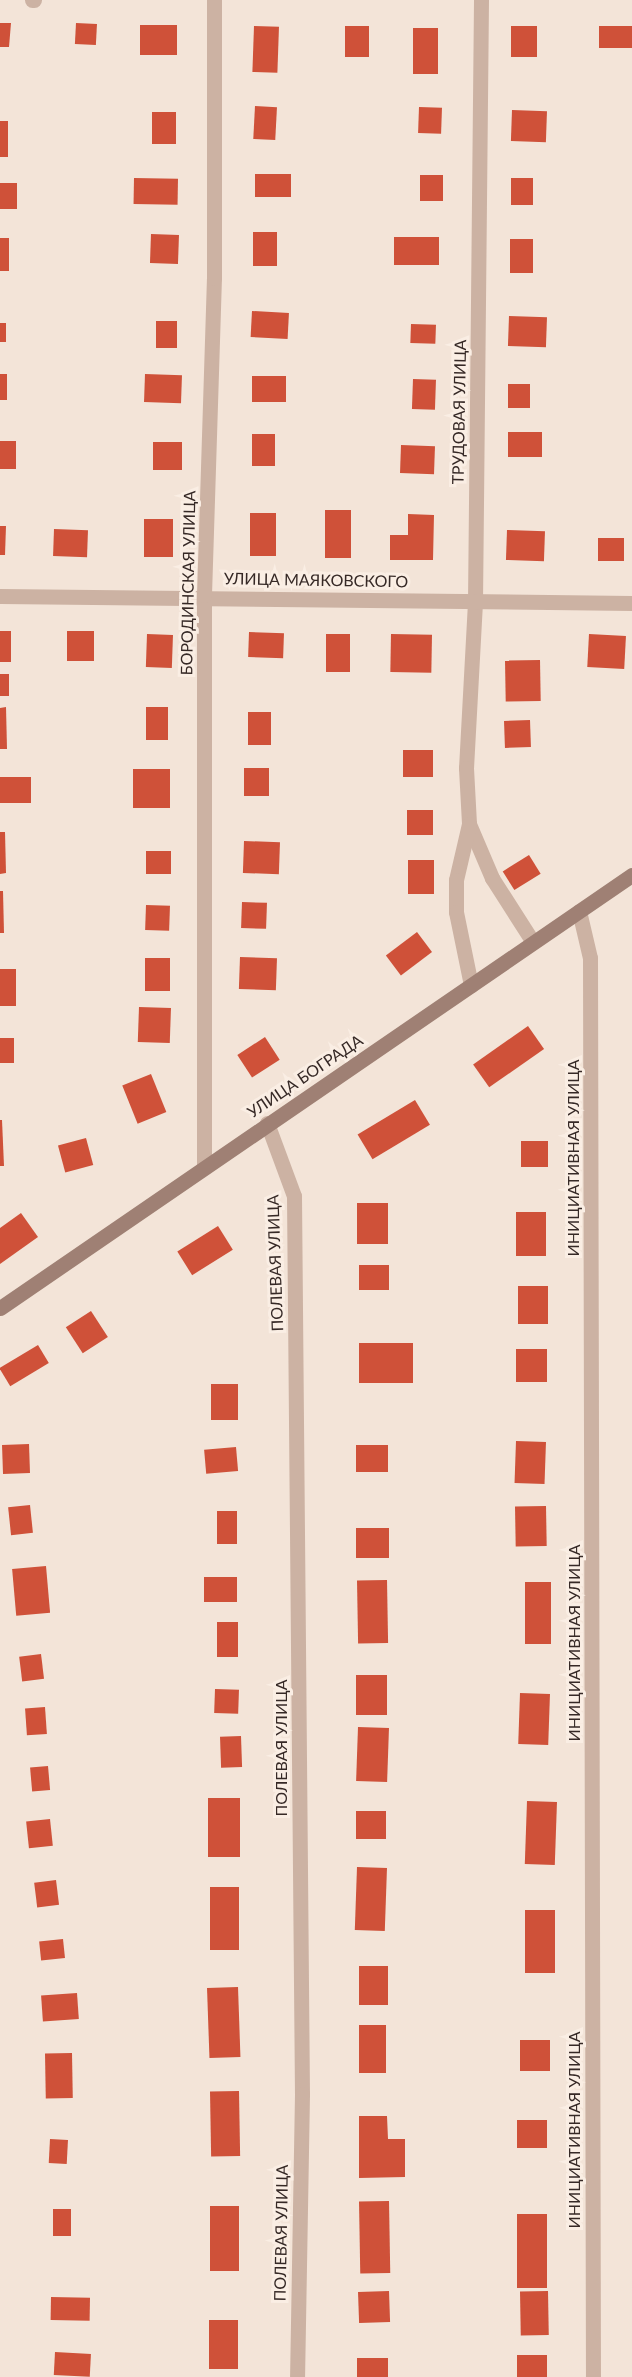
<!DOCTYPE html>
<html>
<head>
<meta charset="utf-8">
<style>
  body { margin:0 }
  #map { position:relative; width:632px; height:2377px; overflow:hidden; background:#f3e4d8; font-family:Lato,sans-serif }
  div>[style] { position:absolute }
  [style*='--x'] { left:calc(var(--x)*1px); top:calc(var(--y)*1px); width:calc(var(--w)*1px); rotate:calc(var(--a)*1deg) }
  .building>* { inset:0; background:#cf5139; transform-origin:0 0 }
  .minor>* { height:15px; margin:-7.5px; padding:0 7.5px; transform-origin:7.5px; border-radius:7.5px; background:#ccb2a3 }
  .tertiary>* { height:15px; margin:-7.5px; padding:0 7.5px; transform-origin:7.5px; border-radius:7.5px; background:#ccb2a3 }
  .secondary>* { height:15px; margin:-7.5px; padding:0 7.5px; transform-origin:7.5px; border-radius:7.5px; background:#9f8074 }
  span { translate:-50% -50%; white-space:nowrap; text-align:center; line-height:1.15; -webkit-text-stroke:6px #faeee4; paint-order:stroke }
  .street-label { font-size:16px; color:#362926 }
</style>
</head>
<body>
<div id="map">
  <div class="building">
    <i style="clip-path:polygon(0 23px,11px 23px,9px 47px,0 47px)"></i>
    <i style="left:76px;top:23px;width:21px;height:21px;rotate:3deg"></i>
    <i style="left:140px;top:25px;width:37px;height:30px"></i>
    <i style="left:254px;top:26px;width:25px;height:46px;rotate:2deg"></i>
    <i style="left:345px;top:26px;width:24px;height:31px"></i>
    <i style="left:511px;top:26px;width:26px;height:31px"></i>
    <i style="left:599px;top:26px;width:33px;height:22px"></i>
    <i style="left:413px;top:28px;width:25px;height:46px"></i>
    <i style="left:255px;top:106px;width:22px;height:33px;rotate:3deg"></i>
    <i style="left:419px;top:107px;width:23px;height:26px;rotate:2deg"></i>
    <i style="left:512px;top:110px;width:35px;height:31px;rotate:2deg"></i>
    <i style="left:152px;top:112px;width:24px;height:32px"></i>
    <i style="left:0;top:121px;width:8px;height:36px"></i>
    <i style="left:291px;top:174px;width:23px;height:36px;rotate:90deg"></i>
    <i style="left:420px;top:175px;width:23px;height:26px"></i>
    <i style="left:134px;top:178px;width:44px;height:26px;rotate:1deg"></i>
    <i style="left:511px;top:178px;width:22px;height:27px"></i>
    <i style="left:0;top:183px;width:17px;height:26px"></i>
    <i style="left:253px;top:232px;width:24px;height:34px"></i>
    <i style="left:151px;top:234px;width:28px;height:29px;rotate:2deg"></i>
    <i style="left:394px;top:237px;width:45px;height:28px"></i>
    <i style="left:0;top:238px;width:9px;height:33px"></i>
    <i style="left:510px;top:239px;width:23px;height:34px"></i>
    <i style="left:252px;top:311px;width:37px;height:26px;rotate:3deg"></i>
    <i style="left:509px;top:316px;width:38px;height:30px;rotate:2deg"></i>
    <i style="left:156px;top:321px;width:21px;height:27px"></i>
    <i style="left:0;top:323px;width:6px;height:19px"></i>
    <i style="left:411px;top:324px;width:25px;height:19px;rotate:2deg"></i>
    <i style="left:0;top:374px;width:7px;height:26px"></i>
    <i style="left:145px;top:374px;width:37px;height:28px;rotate:2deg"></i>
    <i style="left:252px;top:376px;width:34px;height:26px"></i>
    <i style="left:413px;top:379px;width:23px;height:30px;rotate:2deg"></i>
    <i style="left:508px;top:384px;width:22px;height:24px"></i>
    <i style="left:508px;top:432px;width:34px;height:25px"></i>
    <i style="left:252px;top:434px;width:23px;height:32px"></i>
    <i style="left:0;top:441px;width:16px;height:28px"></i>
    <i style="left:153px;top:442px;width:29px;height:28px"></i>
    <i style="left:401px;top:445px;width:34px;height:28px;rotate:2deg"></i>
    <i style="left:325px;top:510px;width:26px;height:48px"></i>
    <i style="left:250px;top:513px;width:26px;height:43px"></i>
    <i style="clip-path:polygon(408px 514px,434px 515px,433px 560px,390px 560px,390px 535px,408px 535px)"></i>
    <i style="left:144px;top:519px;width:29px;height:38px"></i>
    <i style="clip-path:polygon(0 526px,6px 526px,5px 555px,0 555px)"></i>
    <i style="left:54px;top:529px;width:34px;height:27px;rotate:2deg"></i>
    <i style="left:507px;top:530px;width:38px;height:30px;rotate:2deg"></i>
    <i style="left:598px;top:538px;width:26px;height:23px"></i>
    <i style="left:0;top:631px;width:11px;height:31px"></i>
    <i style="left:67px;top:631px;width:27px;height:30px"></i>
    <i style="left:249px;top:632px;width:35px;height:25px;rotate:2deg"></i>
    <i style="left:147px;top:634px;width:26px;height:33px;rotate:2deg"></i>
    <i style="left:326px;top:634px;width:24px;height:38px"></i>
    <i style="left:391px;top:634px;width:41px;height:38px;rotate:1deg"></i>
    <i style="left:589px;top:634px;width:37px;height:33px;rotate:3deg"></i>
    <i style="left:540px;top:660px;width:41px;height:35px;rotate:89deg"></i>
    <i style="left:0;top:674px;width:9px;height:22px"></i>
    <i style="clip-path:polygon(6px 707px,7px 749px,0 749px,0 708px)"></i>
    <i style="left:146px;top:707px;width:22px;height:33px"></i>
    <i style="left:248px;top:712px;width:23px;height:33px"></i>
    <i style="left:530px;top:720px;width:27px;height:26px;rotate:88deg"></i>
    <i style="left:403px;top:750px;width:30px;height:27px"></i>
    <i style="left:244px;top:768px;width:25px;height:28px"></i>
    <i style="left:133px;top:769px;width:37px;height:39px"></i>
    <i style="left:0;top:777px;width:31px;height:26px"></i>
    <i style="left:407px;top:810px;width:26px;height:25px"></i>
    <i style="clip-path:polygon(0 832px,5px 832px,6px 873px,0 874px)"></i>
    <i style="left:244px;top:841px;width:36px;height:32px;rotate:2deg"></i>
    <i style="left:146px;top:851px;width:25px;height:23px"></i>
    <i style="left:529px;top:855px;width:22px;height:31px;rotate:58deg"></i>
    <i style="left:408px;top:860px;width:26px;height:34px"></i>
    <i style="clip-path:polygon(0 891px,3px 891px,4px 933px,0 933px)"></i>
    <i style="left:242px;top:902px;width:25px;height:26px;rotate:2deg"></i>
    <i style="left:146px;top:905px;width:24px;height:25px;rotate:2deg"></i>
    <i style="left:417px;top:932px;width:25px;height:39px;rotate:53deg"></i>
    <i style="left:240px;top:957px;width:37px;height:32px;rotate:2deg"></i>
    <i style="left:145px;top:958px;width:25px;height:33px"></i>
    <i style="left:0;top:969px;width:16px;height:37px"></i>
    <i style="left:139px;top:1007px;width:32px;height:35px;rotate:2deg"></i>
    <i style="left:528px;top:1026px;width:28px;height:67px;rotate:55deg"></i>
    <i style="left:265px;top:1037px;width:27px;height:33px;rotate:57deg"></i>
    <i style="left:0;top:1038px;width:14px;height:25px"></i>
    <i style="left:151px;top:1074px;width:41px;height:31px;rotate:68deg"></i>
    <i style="left:415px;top:1100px;width:29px;height:67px;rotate:59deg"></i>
    <i style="clip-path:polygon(0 1120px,2px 1120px,4px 1166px,0 1166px)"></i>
    <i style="left:86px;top:1138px;width:28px;height:29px;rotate:75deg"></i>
    <i style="left:521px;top:1141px;width:27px;height:26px"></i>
    <i style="left:357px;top:1203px;width:31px;height:41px"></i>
    <i style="left:516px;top:1212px;width:30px;height:44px"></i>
    <i style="clip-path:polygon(21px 1213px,38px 1237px,0 1264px,0 1228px)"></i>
    <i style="left:218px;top:1226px;width:28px;height:48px;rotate:58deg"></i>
    <i style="left:359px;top:1265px;width:30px;height:25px"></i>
    <i style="left:518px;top:1286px;width:30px;height:38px"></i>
    <i style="left:91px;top:1311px;width:31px;height:30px;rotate:57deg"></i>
    <i style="left:359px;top:1343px;width:54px;height:40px"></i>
    <i style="left:38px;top:1345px;width:21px;height:45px;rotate:59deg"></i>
    <i style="left:547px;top:1349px;width:33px;height:31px;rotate:90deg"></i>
    <i style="left:211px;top:1384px;width:27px;height:36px"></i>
    <i style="left:516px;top:1441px;width:30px;height:42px;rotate:2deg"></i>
    <i style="left:29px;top:1444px;width:29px;height:27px;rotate:88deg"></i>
    <i style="left:356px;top:1445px;width:32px;height:27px"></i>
    <i style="left:236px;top:1447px;width:24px;height:32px;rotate:85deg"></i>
    <i style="left:30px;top:1505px;width:28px;height:22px;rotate:84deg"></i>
    <i style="left:546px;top:1506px;width:40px;height:31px;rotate:89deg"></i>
    <i style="left:217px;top:1511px;width:20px;height:33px"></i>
    <i style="left:356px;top:1528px;width:33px;height:30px"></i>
    <i style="left:46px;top:1566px;width:47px;height:34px;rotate:85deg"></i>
    <i style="left:204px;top:1577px;width:33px;height:25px"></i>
    <i style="left:387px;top:1580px;width:63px;height:30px;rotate:89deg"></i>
    <i style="left:551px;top:1582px;width:62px;height:26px;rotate:90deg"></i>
    <i style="left:217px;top:1622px;width:21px;height:35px"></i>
    <i style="left:41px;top:1654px;width:25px;height:22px;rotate:83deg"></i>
    <i style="left:356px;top:1675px;width:31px;height:40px"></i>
    <i style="left:215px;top:1689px;width:24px;height:24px;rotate:2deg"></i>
    <i style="left:520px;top:1693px;width:30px;height:51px;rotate:2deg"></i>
    <i style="left:45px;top:1707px;width:27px;height:20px;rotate:86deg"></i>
    <i style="left:358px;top:1727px;width:31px;height:54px;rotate:2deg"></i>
    <i style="left:241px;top:1736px;width:31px;height:21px;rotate:88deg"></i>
    <i style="left:48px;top:1766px;width:24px;height:18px;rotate:85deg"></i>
    <i style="left:240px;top:1798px;width:59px;height:32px;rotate:90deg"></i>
    <i style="left:527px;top:1801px;width:30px;height:63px;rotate:2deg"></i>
    <i style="left:356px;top:1811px;width:30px;height:28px"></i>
    <i style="left:50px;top:1819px;width:27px;height:24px;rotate:84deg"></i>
    <i style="left:357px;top:1867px;width:30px;height:63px;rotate:2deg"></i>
    <i style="left:56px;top:1880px;width:25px;height:22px;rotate:83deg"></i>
    <i style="left:210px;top:1887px;width:29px;height:63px"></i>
    <i style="left:525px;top:1910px;width:30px;height:63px"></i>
    <i style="left:63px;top:1939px;width:19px;height:24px;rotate:84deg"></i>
    <i style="left:359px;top:1966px;width:29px;height:39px"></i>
    <i style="left:238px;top:1987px;width:70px;height:31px;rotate:88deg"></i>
    <i style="left:77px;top:1993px;width:26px;height:36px;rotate:86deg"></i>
    <i style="left:359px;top:2025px;width:27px;height:48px"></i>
    <i style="left:520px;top:2040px;width:30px;height:31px"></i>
    <i style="left:72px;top:2053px;width:45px;height:27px;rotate:89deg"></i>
    <i style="left:239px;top:2091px;width:65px;height:29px;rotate:89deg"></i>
    <i style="clip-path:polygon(359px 2116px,387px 2116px,388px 2139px,405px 2139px,405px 2177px,359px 2178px)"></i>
    <i style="left:517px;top:2120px;width:30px;height:28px"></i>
    <i style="left:50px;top:2139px;width:18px;height:24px;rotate:3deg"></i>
    <i style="left:389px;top:2201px;width:72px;height:30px;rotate:89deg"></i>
    <i style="left:210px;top:2206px;width:29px;height:65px"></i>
    <i style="left:53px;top:2209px;width:18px;height:27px"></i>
    <i style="left:517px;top:2214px;width:30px;height:74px"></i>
    <i style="left:389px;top:2291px;width:31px;height:31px;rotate:88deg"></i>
    <i style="left:548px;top:2291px;width:44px;height:28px;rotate:89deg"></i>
    <i style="left:51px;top:2297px;width:39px;height:23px;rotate:1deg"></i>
    <i style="left:209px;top:2320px;width:29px;height:49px"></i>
    <i style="left:55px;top:2352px;width:36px;height:23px;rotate:3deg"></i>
    <i style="left:517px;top:2355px;width:30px;height:22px"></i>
    <i style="left:357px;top:2358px;width:31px;height:19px"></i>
  </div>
  <div class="minor">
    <i style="--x:32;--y:0;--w:2;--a:0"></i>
    <i style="--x:481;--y:0;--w:602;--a:90.57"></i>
    <i style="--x:475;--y:602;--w:166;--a:93.1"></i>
    <i style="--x:466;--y:768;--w:56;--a:86.9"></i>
    <i style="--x:469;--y:824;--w:59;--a:66.9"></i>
    <i style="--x:492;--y:878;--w:76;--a:57.4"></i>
    <i style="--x:0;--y:596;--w:632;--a:0.63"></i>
    <i style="--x:469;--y:824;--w:57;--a:103.1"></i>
    <i style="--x:456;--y:880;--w:32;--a:90"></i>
    <i style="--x:456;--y:912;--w:75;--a:78.4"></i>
    <i style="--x:267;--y:1123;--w:78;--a:69.7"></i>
    <i style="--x:294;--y:1196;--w:898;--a:89.49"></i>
    <i style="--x:302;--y:2094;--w:283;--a:91"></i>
    <i style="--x:204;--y:1167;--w:572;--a:-90"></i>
    <i style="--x:204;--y:595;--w:317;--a:-88.2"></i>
    <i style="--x:214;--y:278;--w:278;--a:-90"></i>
  </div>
  <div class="tertiary">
    <i style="--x:579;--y:911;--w:48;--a:76.8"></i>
    <i style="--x:590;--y:958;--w:1419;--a:89.88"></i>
  </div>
  <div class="secondary">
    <i style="--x:0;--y:1308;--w:766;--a:-34.42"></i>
  </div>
  <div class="street-label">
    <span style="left:459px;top:412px;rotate:-89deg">ТРУДОВАЯ УЛИЦА</span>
    <span style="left:316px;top:580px;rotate:1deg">УЛИЦА МАЯКОВСКОГО</span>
    <span style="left:188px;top:583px;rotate:-89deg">БОРОДИНСКАЯ УЛИЦА</span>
    <span style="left:305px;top:1076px;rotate:-34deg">УЛИЦА БОГРАДА</span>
    <span style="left:573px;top:1158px;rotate:-90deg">ИНИЦИАТИВНАЯ УЛИЦА</span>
    <span style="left:275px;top:1263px;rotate:-92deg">ПОЛЕВАЯ УЛИЦА</span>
    <span style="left:574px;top:1643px;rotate:-90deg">ИНИЦИАТИВНАЯ УЛИЦА</span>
    <span style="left:281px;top:1748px;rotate:-90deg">ПОЛЕВАЯ УЛИЦА</span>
    <span style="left:574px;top:2130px;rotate:-90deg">ИНИЦИАТИВНАЯ УЛИЦА</span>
    <span style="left:281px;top:2233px;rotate:-89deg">ПОЛЕВАЯ УЛИЦА</span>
  </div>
</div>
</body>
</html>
